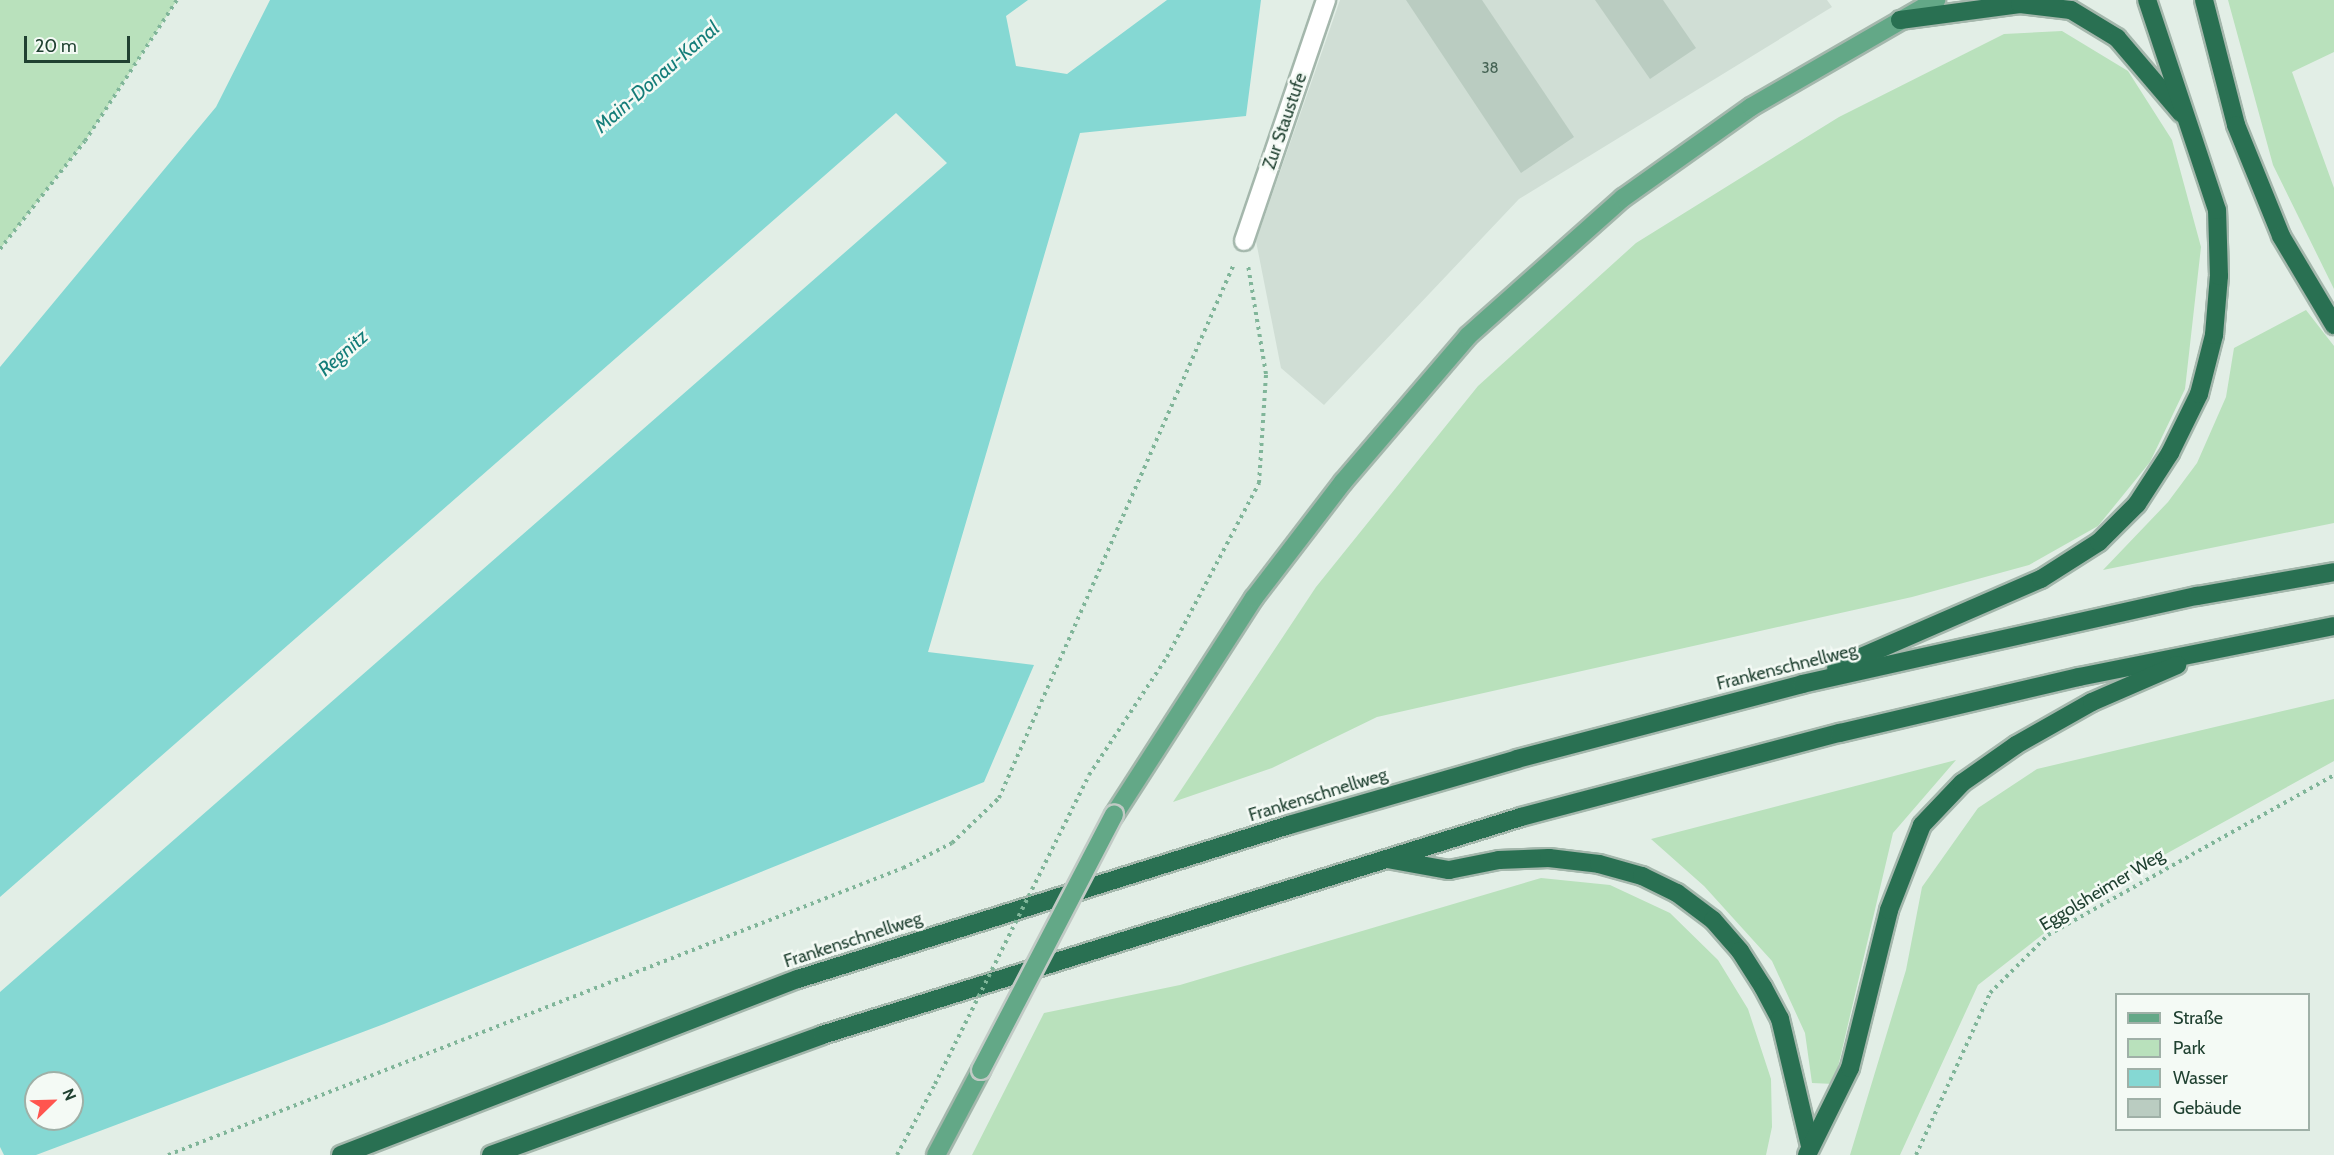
<!DOCTYPE html>
<html>
<head>
<meta charset="utf-8">
<style>
  body { margin:0 }
  #map { position:relative; width:2334px; height:1155px; overflow:hidden; background:#e2eee6; font-family:Cabin,sans-serif }
  div>[style] { position:absolute }
  [style*='--x'] { left:calc(var(--x)*1px); top:calc(var(--y)*1px); width:calc(var(--w)*1px); rotate:calc(var(--a)*1deg) }
  .built>* { inset:0; background:#d0ded5 }
  .green>* { inset:0; background:#b9e1bc }
  .water>* { inset:0; background:#85d8d3 }
  .building>* { inset:0; background:#baccc1 }
  .path>* { height:4px; margin-top:-2px; transform-origin:0; background:repeating-linear-gradient(90deg,#80b599 0 3px,transparent 0 7.5px) }
  .roads { filter:drop-shadow(2px 0 #a4b7ac) drop-shadow(-2px 0 #a4b7ac) drop-shadow(0 2px #a4b7ac) drop-shadow(0 -2px #a4b7ac) }
  .minor>* { height:18px; margin:-9px; padding:0 9px; transform-origin:9px; border-radius:9px; background:#fff }
  .major>* { height:18px; margin:-9px; padding:0 9px; transform-origin:9px; border-radius:9px; background:#63a887 }
  .highway>* { height:18px; margin:-9px; padding:0 9px; transform-origin:9px; border-radius:9px; background:#297052 }
  .path-bridge>* { height:4px; margin-top:-2px; transform-origin:0; background:repeating-linear-gradient(90deg,#80b599 0 3px,transparent 0 7.5px) }
  .bridges { filter:drop-shadow(2px 0 #c1cac5) drop-shadow(-2px 0 #c1cac5) drop-shadow(0 2px #c1cac5) drop-shadow(0 -2px #c1cac5) }
  .major-bridge>* { height:18px; margin:-9px; padding:0 9px; transform-origin:9px; border-radius:9px; background:#63a887 }
  span { translate:-50% -50%; white-space:nowrap; text-align:center; line-height:1.15; -webkit-text-stroke:5px #f4faf5; paint-order:stroke }
  .number-label { font-size:15px; color:#466455 }
  .number-label span { -webkit-text-stroke-width:0 }
  .street-label { font-size:18px; color:#204131 }
  .water-label { font-size:20px; color:#147d79; font-style:italic }
  .legend { position:absolute; left:2115px; top:993px; width:195px; height:138px; box-sizing:border-box; background:#f4faf5; border:2px solid #9fb0a7; margin:0; padding:8px 10px; list-style:none; font-size:18px; color:#204131 }
  .legend li { display:flex; align-items:center; gap:12px; height:30px }
  .legend b { width:30px; border:2px solid #9fb0a7 }
  .north { position:absolute; left:24px; top:1071px; width:60px; height:60px; box-sizing:border-box; background:#f4faf5; border:2px solid #9fb0a7; border-radius:50%; rotate:67deg; font-size:16px; font-weight:700; line-height:24px; text-align:center; color:#204131 }
  .north::after { content:''; display:block; margin:auto; width:21px; height:27px; background:#ff554f; clip-path:polygon(50% 0,100% 100%,50% 72%,0 100%) }
  .scale { position:absolute; left:24px; top:36px; width:106px; height:27px; box-sizing:border-box; border:3px solid #204131; border-top:0; padding-left:8px; font-size:18px; line-height:21px; white-space:nowrap; color:#204131; -webkit-text-stroke:4px #f4faf5; paint-order:stroke }
</style>
</head>
<body>
<div id="map">
  <div class="built">
    <i style="clip-path:polygon(1340px 0,1827px 0,1832px 7px,1519px 199px,1324px 405px,1281px 368px,1256px 241px)"></i>
  </div>
  <div class="green">
    <i style="clip-path:polygon(0 0,177px 0,85px 141px,0 249px)"></i>
    <i style="clip-path:polygon(2228px 0,2334px 0,2334px 52px,2292px 72px,2334px 188px,2334px 289px,2273px 165px)"></i>
    <i style="clip-path:polygon(2062px 31px,2128px 71px,2172px 140px,2201px 247px,2185px 389px,2150px 462px,2098px 526px,2029px 565px,1912px 597px,1377px 717px,1272px 768px,1173px 802px,1316px 587px,1478px 386px,1636px 243px,1839px 117px,2004px 34px)"></i>
    <i style="clip-path:polygon(2306px 310px,2334px 346px,2334px 523px,2103px 570px,2168px 502px,2197px 463px,2226px 397px,2234px 348px)"></i>
    <i style="clip-path:polygon(2334px 699px,2334px 761px,2097px 892px,1978px 985px,1900px 1155px,1850px 1155px,1906px 970px,1922px 887px,1978px 808px,2037px 769px)"></i>
    <i style="clip-path:polygon(1956px 760px,1893px 833px,1834px 1084px,1812px 1083px,1805px 1033px,1772px 961px,1704px 886px,1651px 839px)"></i>
    <i style="clip-path:polygon(1541px 878px,1610px 885px,1670px 913px,1718px 960px,1748px 1009px,1771px 1079px,1772px 1127px,1766px 1155px,972px 1155px,1044px 1013px,1180px 985px)"></i>
  </div>
  <div class="water">
    <i style="clip-path:polygon(evenodd,270px 0,1028px 0,1006px 16px,1016px 66px,1067px 74px,1167px 0,1261px 0,1246px 116px,1080px 133px,928px 652px,1034px 665px,984px 782px,384px 1024px,36px 1155px,4px 1155px,0 1147px,0 992px,947px 163px,896px 113px,0 897px,0 367px,216px 107px,270px 0,36px 1083px,72px 1083px,72px 1119px,36px 1119px,36px 1083px)"></i>
  </div>
  <div class="building">
    <i style="clip-path:polygon(1406px 0,1482px 0,1574px 137px,1521px 173px)"></i>
    <i style="clip-path:polygon(1595px 0,1663px 0,1696px 48px,1650px 79px)"></i>
  </div>
  <div class="path">
    <i style="--x:0;--y:249;--w:137;--a:-51.8"></i>
    <i style="--x:85;--y:141;--w:168;--a:-56.9"></i>
    <i style="--x:1089;--y:775;--w:141;--a:-56.5"></i>
    <i style="--x:1167;--y:657;--w:197;--a:-62.1"></i>
    <i style="--x:1259;--y:483;--w:109;--a:-86.3"></i>
    <i style="--x:1266;--y:374;--w:110;--a:-99.4"></i>
    <i style="--x:168;--y:1155;--w:789;--a:-21.33"></i>
    <i style="--x:903;--y:868;--w:55;--a:-27"></i>
    <i style="--x:952;--y:843;--w:65;--a:-43.8"></i>
    <i style="--x:999;--y:798;--w:583;--a:-66.25"></i>
    <i style="--x:897;--y:1155;--w:81;--a:-61.8"></i>
    <i style="--x:1916;--y:1155;--w:178;--a:-65.4"></i>
    <i style="--x:1990;--y:993;--w:82;--a:-45"></i>
    <i style="--x:2048;--y:935;--w:328;--a:-29.2"></i>
  </div>
  <div class="roads">
    <div class="minor">
      <i style="--x:1244;--y:241;--w:255;--a:-71.2"></i>
    </div>
    <div class="major">
      <i style="--x:1114;--y:815;--w:258;--a:-57.2"></i>
      <i style="--x:1254;--y:598;--w:146;--a:-52.5"></i>
      <i style="--x:1343;--y:482;--w:192;--a:-49.4"></i>
      <i style="--x:1468;--y:336;--w:208;--a:-41.7"></i>
      <i style="--x:1623;--y:198;--w:157;--a:-35.4"></i>
      <i style="--x:1751;--y:107;--w:214;--a:-30"></i>
      <i style="--x:936;--y:1155;--w:96;--a:-62.1"></i>
    </div>
    <div class="highway">
      <i style="--x:2204;--y:0;--w:129;--a:75.6"></i>
      <i style="--x:2236;--y:125;--w:120;--a:67.9"></i>
      <i style="--x:2281;--y:236;--w:104;--a:59.2"></i>
      <i style="--x:1900;--y:20;--w:121;--a:-7.6"></i>
      <i style="--x:2020;--y:4;--w:51;--a:6.7"></i>
      <i style="--x:2071;--y:10;--w:54;--a:31.3"></i>
      <i style="--x:2117;--y:38;--w:99;--a:49.5"></i>
      <i style="--x:1836;--y:668;--w:223;--a:-23.5"></i>
      <i style="--x:2041;--y:579;--w:69;--a:-32.5"></i>
      <i style="--x:2099;--y:542;--w:54;--a:-45"></i>
      <i style="--x:2137;--y:504;--w:61;--a:-57.1"></i>
      <i style="--x:2170;--y:453;--w:66;--a:-63.8"></i>
      <i style="--x:2199;--y:394;--w:61;--a:-75.7"></i>
      <i style="--x:2214;--y:335;--w:59;--a:-85.2"></i>
      <i style="--x:2219;--y:276;--w:66;--a:-91.7"></i>
      <i style="--x:2217;--y:210;--w:221;--a:-108.4"></i>
      <i style="--x:1387;--y:859;--w:63;--a:10.1"></i>
      <i style="--x:1449;--y:870;--w:51;--a:-11.3"></i>
      <i style="--x:1499;--y:860;--w:50;--a:-2.3"></i>
      <i style="--x:1549;--y:858;--w:50;--a:6.8"></i>
      <i style="--x:1599;--y:864;--w:45;--a:15.6"></i>
      <i style="--x:1642;--y:876;--w:39;--a:26"></i>
      <i style="--x:1677;--y:893;--w:45;--a:36.9"></i>
      <i style="--x:1713;--y:920;--w:41;--a:48.9"></i>
      <i style="--x:1740;--y:951;--w:43;--a:57.4"></i>
      <i style="--x:1763;--y:987;--w:36;--a:62"></i>
      <i style="--x:1780;--y:1019;--w:130;--a:76.7"></i>
      <i style="--x:341;--y:1155;--w:490;--a:-21.1"></i>
      <i style="--x:798;--y:979;--w:515;--a:-17.41"></i>
      <i style="--x:1289;--y:825;--w:237;--a:-16.1"></i>
      <i style="--x:1517;--y:759;--w:295;--a:-14.7"></i>
      <i style="--x:1802;--y:684;--w:405;--a:-12.6"></i>
      <i style="--x:2197;--y:596;--w:139;--a:-9.9"></i>
      <i style="--x:491;--y:1155;--w:352;--a:-19.9"></i>
      <i style="--x:822;--y:1035;--w:732;--a:-17.32"></i>
      <i style="--x:1521;--y:817;--w:330;--a:-14.8"></i>
      <i style="--x:1840;--y:733;--w:245;--a:-13.2"></i>
      <i style="--x:2079;--y:677;--w:260;--a:-11.3"></i>
      <i style="--x:1807;--y:1155;--w:97;--a:-63.7"></i>
      <i style="--x:1850;--y:1068;--w:163;--a:-76.1"></i>
      <i style="--x:1889;--y:910;--w:91;--a:-68.8"></i>
      <i style="--x:1922;--y:825;--w:58;--a:-46.4"></i>
      <i style="--x:1962;--y:783;--w:66;--a:-35.1"></i>
      <i style="--x:2016;--y:745;--w:87;--a:-29.5"></i>
      <i style="--x:2092;--y:702;--w:93;--a:-23.5"></i>
    </div>
  </div>
  <div class="path-bridge">
    <i style="--x:935;--y:1084;--w:345;--a:-63.5"></i>
  </div>
  <div class="bridges">
    <div class="major-bridge">
      <i style="--x:981;--y:1070;--w:288;--a:-62.5"></i>
    </div>
  </div>
  <div class="number-label">
    <span style="left:1490px;top:69px">38</span>
  </div>
  <div class="street-label">
    <span style="left:1285px;top:121px;rotate:-71deg">Zur Staustufe</span>
    <span style="left:1787px;top:667px;rotate:-14deg">Frankenschnellweg</span>
    <span style="left:1318px;top:795px;rotate:-17deg">Frankenschnellweg</span>
    <span style="left:2102px;top:890px;rotate:-31deg">Eggolsheimer Weg</span>
    <span style="left:853px;top:940px;rotate:-18deg">Frankenschnellweg</span>
  </div>
  <div class="water-label">
    <span style="left:657px;top:77px;rotate:-41deg">Main-Donau-Kanal</span>
    <span style="left:343px;top:353px;rotate:-41deg">Regnitz</span>
  </div>
  <ul class="legend">
  <li><b style="height:8px;background:#63a887"></b>Straße</li>
  <li><b style="height:16px;background:#b9e1bc"></b>Park</li>
  <li><b style="height:16px;background:#85d8d3"></b>Wasser</li>
  <li><b style="height:16px;background:#baccc1"></b>Gebäude</li>
  </ul>
  <div class="north">N</div>
  <div class="scale">20 m</div>
</div>
</body>
</html>
